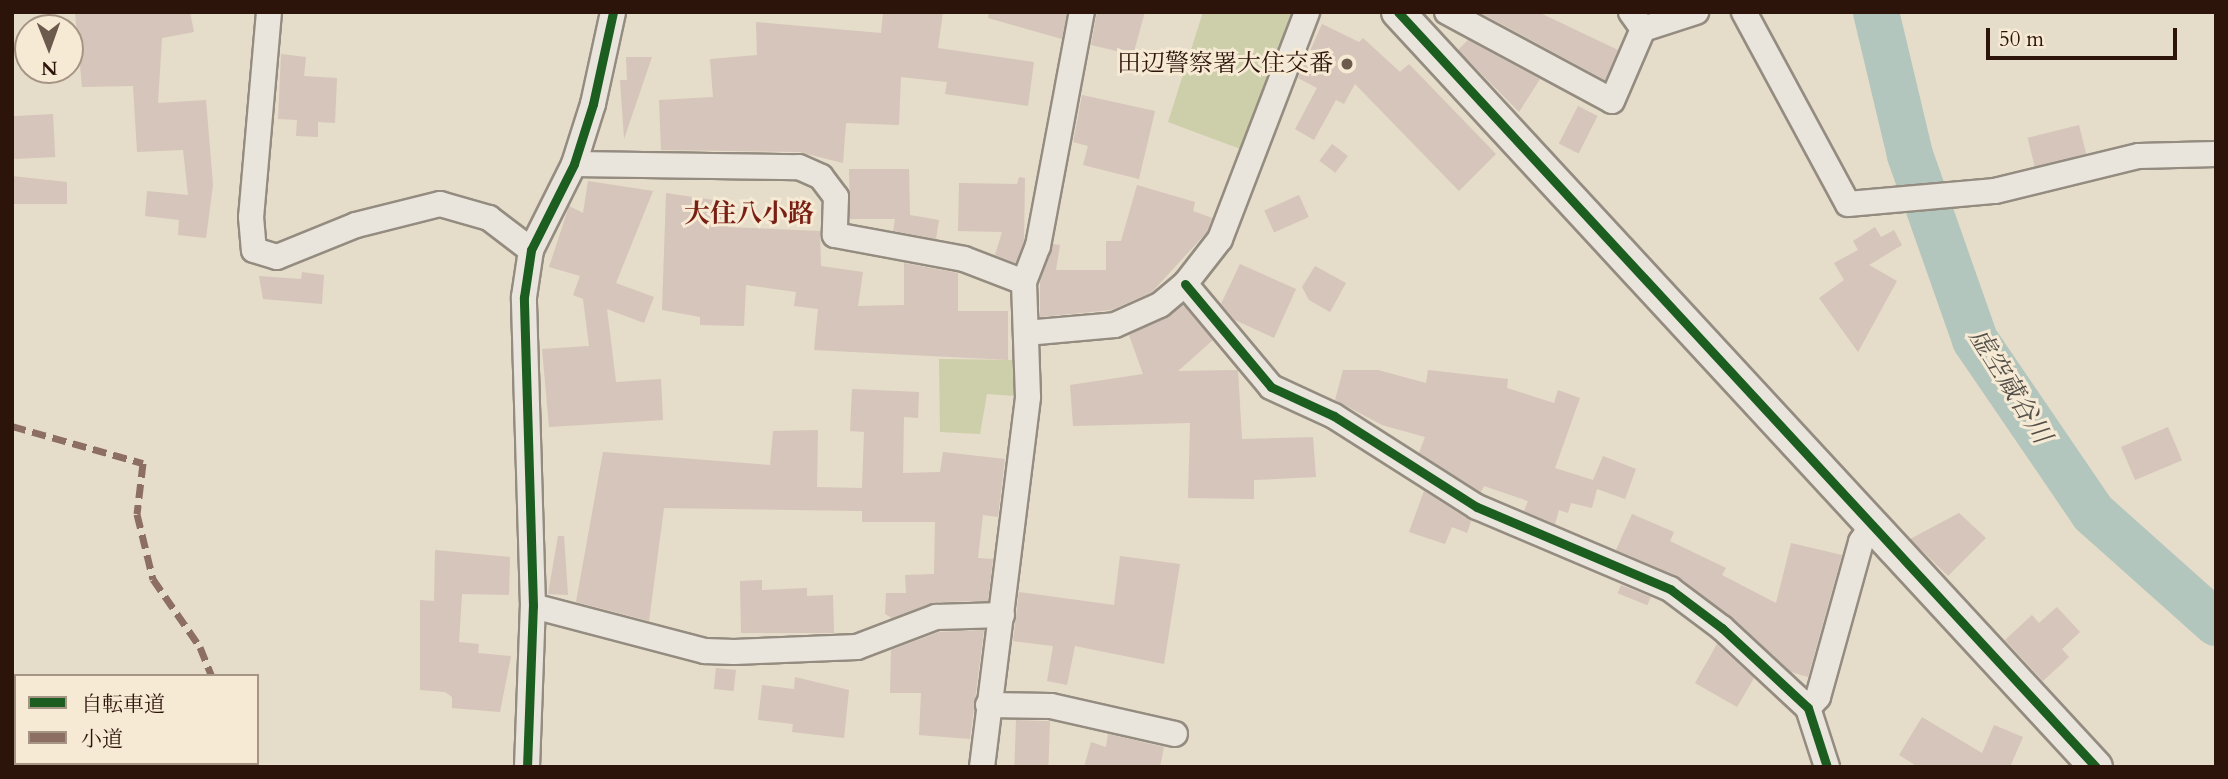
<!DOCTYPE html>
<html>
<head>
<meta charset="utf-8">
<style>
  body { margin:0 }
  #map { position:relative; width:2228px; height:779px; overflow:hidden; background:#e5dcc9; font-family:Cardo,"Noto Serif JP",serif }
  div>[style] { position:absolute }
  [style*='--x'] { left:calc(var(--x)*1px); top:calc(var(--y)*1px); width:calc(var(--w)*1px); rotate:calc(var(--a)*1deg) }
  .green>* { inset:0; background:#cdceaa }
  .river>* { height:46px; margin:-23px; padding:0 23px; transform-origin:23px; border-radius:23px; background:#b2c6bd }
  .building>* { inset:0; background:#d6c5ba; transform-origin:0 0 }
  .roads { filter:drop-shadow(2px 0 #948c80) drop-shadow(-2px 0 #948c80) drop-shadow(0 2px #948c80) drop-shadow(0 -2px #948c80) }
  .minor>* { height:24px; margin:-12px; padding:0 12px; transform-origin:12px; border-radius:12px; background:#eae5dc }
  .tertiary>* { height:32px; margin:-16px; padding:0 16px; transform-origin:16px; border-radius:16px; background:#eae5dc }
  .quiet>* { height:7px; margin-top:-3.5px; transform-origin:0; background:repeating-linear-gradient(90deg,#8d6e63 0 14px,transparent 0 21px) }
  .cycleway>* { height:9px; margin:-4.5px; padding:0 4.5px; transform-origin:4.5px; border-radius:4.5px; background:#1b5e20 }
  .dots>* { width:19px; height:19px; translate:-50% -50%; box-sizing:border-box; border:4px solid #f6ead4; border-radius:50% }
  span { translate:-50% -50%; white-space:nowrap; text-align:center; line-height:1.15; -webkit-text-stroke:6px #f6ead4; paint-order:stroke }
  .poi-label { font-size:24px; color:#2d140b }
  .right { translate:-100% -50%; text-align:right }
  .neighbourhood-label { font-size:26px; color:#7a1f14; font-weight:700 }
  .water-label { font-size:26px; color:#544f48; font-style:italic }
  .frame { position:absolute; inset:0; border:14px solid #2d140b; pointer-events:none }
  .legend { position:absolute; left:14px; top:674px; width:245px; height:91px; box-sizing:border-box; background:#f6ead4; border:2px solid #a69484; margin:0; padding:9px 12px; list-style:none; font-size:21px; color:#2d140b }
  .legend li { display:flex; align-items:center; gap:14px; height:35px }
  .legend b { width:35px; border:2px solid #a69484 }
  .north { position:absolute; left:14px; top:14px; width:70px; height:70px; box-sizing:border-box; background:#f6ead4; border:2px solid #a69484; border-radius:50%; rotate:179deg; font-size:19px; font-weight:700; line-height:28px; text-align:center; color:#2d140b }
  .north::after { content:''; display:block; margin:auto; width:24px; height:32px; background:#6d5a4e; clip-path:polygon(50% 0,100% 100%,50% 72%,0 100%) }
  .scale { position:absolute; left:1986px; top:28px; width:191px; height:32px; box-sizing:border-box; border:4px solid #2d140b; border-top:0; padding-left:9px; font-size:21px; line-height:24px; white-space:nowrap; color:#2d140b; -webkit-text-stroke:5px #f6ead4; paint-order:stroke }
</style>
</head>
<body>
<div id="map">
  <div class="green">
    <i style="clip-path:polygon(1203px 12px,1307px 12px,1251px 153px,1168px 122px)"></i>
    <i style="clip-path:polygon(939px 359px,1027px 360px,1028px 397px,987px 394px,980px 434px,940px 432px)"></i>
  </div>
  <div class="river">
    <i style="--x:1876;--y:12;--w:147;--a:76.6"></i>
    <i style="--x:1910;--y:155;--w:196;--a:70.6"></i>
    <i style="--x:1975;--y:340;--w:209;--a:55.7"></i>
    <i style="--x:2093;--y:513;--w:165;--a:41.8"></i>
  </div>
  <div class="building">
    <i style="clip-path:polygon(75px 12px,190px 12px,194px 32px,162px 38px,158px 103px,206px 100px,213px 185px,206px 238px,178px 235px,179px 220px,145px 216px,147px 191px,188px 195px,183px 150px,137px 152px,133px 86px,82px 87px)"></i>
    <i style="clip-path:polygon(883px 12px,943px 12px,938px 48px,1034px 62px,1028px 106px,945px 94px,947px 82px,901px 77px,899px 125px,846px 123px,843px 163px,799px 152px,661px 150px,659px 100px,713px 97px,710px 59px,757px 55px,756px 22px,881px 33px)"></i>
    <i style="clip-path:polygon(989px 12px,1067px 12px,1062px 39px,988px 18px)"></i>
    <i style="clip-path:polygon(1097px 12px,1145px 12px,1133px 55px,1091px 45px)"></i>
    <i style="clip-path:polygon(1479px 12px,1538px 12px,1618px 50px,1605px 80px)"></i>
    <i style="clip-path:polygon(1322px 24px,1359px 42px,1363px 38px,1400px 72px,1409px 64px,1496px 154px,1459px 191px,1355px 84px,1344px 104px,1336px 100px,1314px 140px,1295px 129px,1317px 88px,1298px 78px)"></i>
    <i style="clip-path:polygon(1468px 40px,1540px 79px,1519px 112px,1458px 50px)"></i>
    <i style="clip-path:polygon(281px 54px,306px 57px,304px 76px,337px 78px,335px 123px,318px 122px,318px 137px,296px 136px,297px 120px,278px 119px)"></i>
    <i style="clip-path:polygon(626px 57px,652px 57px,624px 139px,620px 80px,627px 80px)"></i>
    <i style="clip-path:polygon(1082px 95px,1155px 111px,1139px 179px,1083px 165px,1088px 146px,1073px 142px)"></i>
    <i style="left:1578px;top:106px;width:22px;height:42px;rotate:27deg"></i>
    <i style="left:53px;top:114px;width:43px;height:41px;rotate:87deg"></i>
    <i style="left:2079px;top:125px;width:30px;height:53px;rotate:76deg"></i>
    <i style="left:1332px;top:144px;width:20px;height:21px;rotate:37deg"></i>
    <i style="clip-path:polygon(849px 169px,909px 169px,910px 215px,939px 220px,936px 239px,893px 231px,895px 219px,850px 219px)"></i>
    <i style="clip-path:polygon(12px 176px,67px 182px,67px 204px,12px 204px)"></i>
    <i style="clip-path:polygon(1019px 177px,1025px 178px,1024px 241px,1016px 263px,995px 255px,1002px 232px,958px 231px,959px 183px,1017px 184px)"></i>
    <i style="clip-path:polygon(588px 181px,653px 191px,616px 283px,654px 297px,644px 323px,607px 309px,616px 382px,661px 379px,663px 420px,549px 427px,542px 349px,589px 346px,583px 299px,573px 295px,580px 276px,549px 267px,569px 206px,583px 213px)"></i>
    <i style="clip-path:polygon(1137px 185px,1195px 202px,1193px 211px,1212px 218px,1207px 232px,1152px 292px,1111px 310px,1040px 317px,1040px 282px,1053px 244px,1060px 245px,1056px 270px,1106px 270px,1106px 241px,1121px 241px)"></i>
    <i style="clip-path:polygon(666px 193px,727px 202px,728px 227px,820px 231px,821px 266px,863px 272px,858px 306px,904px 305px,904px 263px,958px 273px,958px 311px,1008px 311px,1008px 360px,814px 350px,818px 309px,794px 306px,796px 292px,746px 285px,744px 326px,700px 325px,700px 317px,662px 310px)"></i>
    <i style="left:1299px;top:195px;width:24px;height:38px;rotate:66deg"></i>
    <i style="clip-path:polygon(1875px 227px,1881px 237px,1894px 230px,1902px 245px,1869px 265px,1897px 281px,1858px 352px,1819px 298px,1844px 280px,1834px 263px,1858px 250px,1853px 241px)"></i>
    <i style="clip-path:polygon(1240px 264px,1296px 289px,1274px 338px,1235px 320px,1221px 304px)"></i>
    <i style="clip-path:polygon(1315px 266px,1346px 283px,1330px 312px,1309px 300px,1302px 287px)"></i>
    <i style="clip-path:polygon(302px 272px,324px 275px,322px 304px,263px 299px,259px 276px,301px 279px)"></i>
    <i style="clip-path:polygon(1183px 305px,1213px 340px,1178px 371px,1238px 370px,1242px 439px,1313px 437px,1316px 477px,1254px 480px,1254px 499px,1188px 498px,1190px 423px,1073px 426px,1070px 385px,1143px 374px,1129px 335px)"></i>
    <i style="clip-path:polygon(1343px 370px,1378px 370px,1426px 383px,1428px 370px,1508px 379px,1507px 388px,1554px 403px,1558px 390px,1580px 398px,1555px 468px,1593px 480px,1603px 456px,1636px 469px,1625px 499px,1597px 489px,1592px 508px,1571px 503px,1568px 513px,1559px 510px,1555px 524px,1524px 511px,1528px 501px,1484px 486px,1481px 492px,1419px 453px,1425px 437px,1382px 425px,1335px 400px)"></i>
    <i style="clip-path:polygon(852px 389px,919px 392px,918px 418px,904px 417px,903px 473px,940px 472px,943px 452px,1005px 459px,998px 517px,983px 515px,978px 558px,993px 559px,988px 601px,935px 602px,892px 618px,885px 614px,886px 593px,906px 593px,905px 575px,934px 574px,935px 522px,862px 522px,862px 511px,664px 508px,649px 621px,576px 602px,603px 452px,770px 465px,773px 431px,818px 430px,817px 487px,862px 488px,864px 432px,850px 431px)"></i>
    <i style="left:2168px;top:427px;width:36px;height:51px;rotate:67deg"></i>
    <i style="clip-path:polygon(1424px 491px,1471px 521px,1467px 533px,1452px 527px,1445px 544px,1409px 532px)"></i>
    <i style="clip-path:polygon(1959px 513px,1986px 538px,1948px 576px,1910px 539px)"></i>
    <i style="clip-path:polygon(1632px 514px,1674px 532px,1670px 541px,1726px 568px,1722px 575px,1776px 603px,1791px 543px,1842px 555px,1808px 677px,1791px 672px,1679px 577px,1616px 550px)"></i>
    <i style="clip-path:polygon(558px 536px,564px 536px,568px 595px,548px 594px)"></i>
    <i style="clip-path:polygon(435px 550px,510px 557px,509px 595px,462px 594px,459px 642px,479px 644px,478px 653px,511px 656px,500px 712px,452px 708px,452px 697px,445px 692px,420px 690px,420px 600px,434px 601px)"></i>
    <i style="clip-path:polygon(1120px 556px,1180px 564px,1164px 664px,1075px 646px,1067px 685px,1047px 681px,1053px 646px,1013px 641px,1019px 592px,1114px 605px)"></i>
    <i style="clip-path:polygon(762px 580px,762px 590px,807px 588px,807px 596px,833px 595px,834px 633px,741px 633px,740px 581px)"></i>
    <i style="left:1621px;top:585px;width:32px;height:9px;rotate:22deg"></i>
    <i style="clip-path:polygon(2057px 607px,2080px 632px,2062px 649px,2069px 657px,2043px 681px,2005px 640px,2032px 615px,2039px 623px)"></i>
    <i style="clip-path:polygon(984px 630px,970px 739px,919px 735px,921px 693px,890px 693px,891px 650px,939px 632px)"></i>
    <i style="clip-path:polygon(1717px 644px,1754px 678px,1737px 707px,1695px 683px)"></i>
    <i style="left:716px;top:668px;width:20px;height:21px;rotate:6deg"></i>
    <i style="clip-path:polygon(795px 677px,849px 690px,844px 738px,792px 732px,793px 724px,758px 720px,762px 685px,794px 689px)"></i>
    <i style="clip-path:polygon(1922px 717px,1982px 753px,1994px 725px,2023px 737px,2010px 767px,1918px 767px,1899px 755px)"></i>
    <i style="left:1016px;top:720px;width:34px;height:47px;rotate:2deg"></i>
    <i style="clip-path:polygon(1108px 734px,1164px 747px,1160px 767px,1084px 767px,1091px 742px,1106px 747px)"></i>
  </div>
  <div class="roads">
    <div class="minor">
      <i style="--x:269;--y:12;--w:206;--a:95"></i>
      <i style="--x:251;--y:217;--w:33;--a:85"></i>
      <i style="--x:254;--y:250;--w:24;--a:17"></i>
      <i style="--x:277;--y:257;--w:85;--a:-22.1"></i>
      <i style="--x:356;--y:225;--w:87;--a:-14"></i>
      <i style="--x:440;--y:204;--w:51;--a:15.9"></i>
      <i style="--x:489;--y:218;--w:53;--a:37.3"></i>
      <i style="--x:1447;--y:12;--w:187;--a:28.3"></i>
      <i style="--x:1612;--y:101;--w:78;--a:-66.7"></i>
      <i style="--x:1631;--y:12;--w:21;--a:55"></i>
      <i style="--x:1643;--y:29;--w:56;--a:-17.8"></i>
      <i style="--x:1744;--y:12;--w:218;--a:61.6"></i>
      <i style="--x:1848;--y:204;--w:148;--a:-5.1"></i>
      <i style="--x:1995;--y:191;--w:148;--a:-13.7"></i>
      <i style="--x:2139;--y:156;--w:77;--a:-1.5"></i>
      <i style="--x:574;--y:164;--w:225;--a:0.8"></i>
      <i style="--x:799;--y:167;--w:24;--a:24"></i>
      <i style="--x:821;--y:177;--w:25;--a:53"></i>
      <i style="--x:836;--y:197;--w:38;--a:92"></i>
      <i style="--x:835;--y:235;--w:131;--a:10.5"></i>
      <i style="--x:964;--y:259;--w:64;--a:21"></i>
      <i style="--x:1185;--y:284;--w:134;--a:50.1"></i>
      <i style="--x:1271;--y:387;--w:69;--a:24.7"></i>
      <i style="--x:1334;--y:416;--w:169;--a:32.5"></i>
      <i style="--x:1477;--y:507;--w:210;--a:23"></i>
      <i style="--x:1670;--y:589;--w:65;--a:36.9"></i>
      <i style="--x:1722;--y:628;--w:117;--a:42.9"></i>
      <i style="--x:1808;--y:708;--w:62;--a:72.1"></i>
      <i style="--x:1026;--y:333;--w:89;--a:-5.1"></i>
      <i style="--x:1115;--y:325;--w:49;--a:-24"></i>
      <i style="--x:1160;--y:305;--w:33;--a:-40"></i>
      <i style="--x:1185;--y:284;--w:57;--a:-52.1"></i>
      <i style="--x:1220;--y:239;--w:243;--a:-69"></i>
      <i style="--x:533;--y:606;--w:178;--a:14.7"></i>
      <i style="--x:705;--y:651;--w:29;--a:2"></i>
      <i style="--x:734;--y:652;--w:123;--a:-2.3"></i>
      <i style="--x:857;--y:647;--w:85;--a:-20.8"></i>
      <i style="--x:936;--y:617;--w:66;--a:-1.7"></i>
      <i style="--x:988;--y:705;--w:63;--a:0.9"></i>
      <i style="--x:1051;--y:706;--w:127;--a:12.7"></i>
      <i style="--x:1808;--y:708;--w:15;--a:-48"></i>
      <i style="--x:1818;--y:697;--w:161;--a:-74.5"></i>
      <i style="--x:1861;--y:542;--w:23;--a:-56"></i>
      <i style="--x:527;--y:767;--w:161;--a:-87.9"></i>
      <i style="--x:533;--y:606;--w:309;--a:-91.7"></i>
      <i style="--x:524;--y:297;--w:48;--a:-81.5"></i>
      <i style="--x:531;--y:250;--w:96;--a:-63.4"></i>
      <i style="--x:574;--y:164;--w:63;--a:-72.4"></i>
      <i style="--x:593;--y:104;--w:94;--a:-77.7"></i>
      <i style="--x:982;--y:767;--w:373;--a:-82.9"></i>
      <i style="--x:1028;--y:397;--w:115;--a:-92"></i>
      <i style="--x:1024;--y:282;--w:39;--a:-69"></i>
      <i style="--x:1038;--y:246;--w:238;--a:-79.4"></i>
    </div>
    <div class="tertiary">
      <i style="--x:1398;--y:12;--w:1028;--a:47.25"></i>
    </div>
  </div>
  <div class="quiet">
    <i style="--x:12;--y:426;--w:136;--a:15.8"></i>
    <i style="--x:143;--y:463;--w:51;--a:96.7"></i>
    <i style="--x:137;--y:514;--w:67;--a:76.2"></i>
    <i style="--x:153;--y:579;--w:83;--a:55.3"></i>
    <i style="--x:200;--y:647;--w:31;--a:68"></i>
    <i style="--x:229;--y:767;--w:4;--a:-76"></i>
  </div>
  <div class="cycleway">
    <i style="--x:1398;--y:12;--w:1028;--a:47.25"></i>
    <i style="--x:1185;--y:284;--w:134;--a:50.1"></i>
    <i style="--x:1271;--y:387;--w:69;--a:24.7"></i>
    <i style="--x:1334;--y:416;--w:169;--a:32.5"></i>
    <i style="--x:1477;--y:507;--w:210;--a:23"></i>
    <i style="--x:1670;--y:589;--w:65;--a:36.9"></i>
    <i style="--x:1722;--y:628;--w:117;--a:42.9"></i>
    <i style="--x:1808;--y:708;--w:62;--a:72.1"></i>
    <i style="--x:527;--y:767;--w:161;--a:-87.9"></i>
    <i style="--x:533;--y:606;--w:309;--a:-91.7"></i>
    <i style="--x:524;--y:297;--w:48;--a:-81.5"></i>
    <i style="--x:531;--y:250;--w:96;--a:-63.4"></i>
    <i style="--x:574;--y:164;--w:63;--a:-72.4"></i>
    <i style="--x:593;--y:104;--w:94;--a:-77.7"></i>
  </div>
  <div class="dots">
    <i style="left:1347px;top:64px;background:#6d5a4e"></i>
  </div>
  <div class="poi-label">
    <span class="right" style="left:1333px;top:64px">田辺警察署大住交番</span>
  </div>
  <div class="neighbourhood-label">
    <span style="left:749px;top:214px">大住八小路</span>
  </div>
  <div class="water-label">
    <span style="left:2010px;top:386px;rotate:58deg">虚空蔵谷川</span>
  </div>
  <div class="frame"></div>
  <ul class="legend">
  <li><b style="height:9px;background:#1b5e20"></b>自転車道</li>
  <li><b style="height:9px;background:#8d6e63"></b>小道</li>
  </ul>
  <div class="north">N</div>
  <div class="scale">50 m</div>
</div>
</body>
</html>
